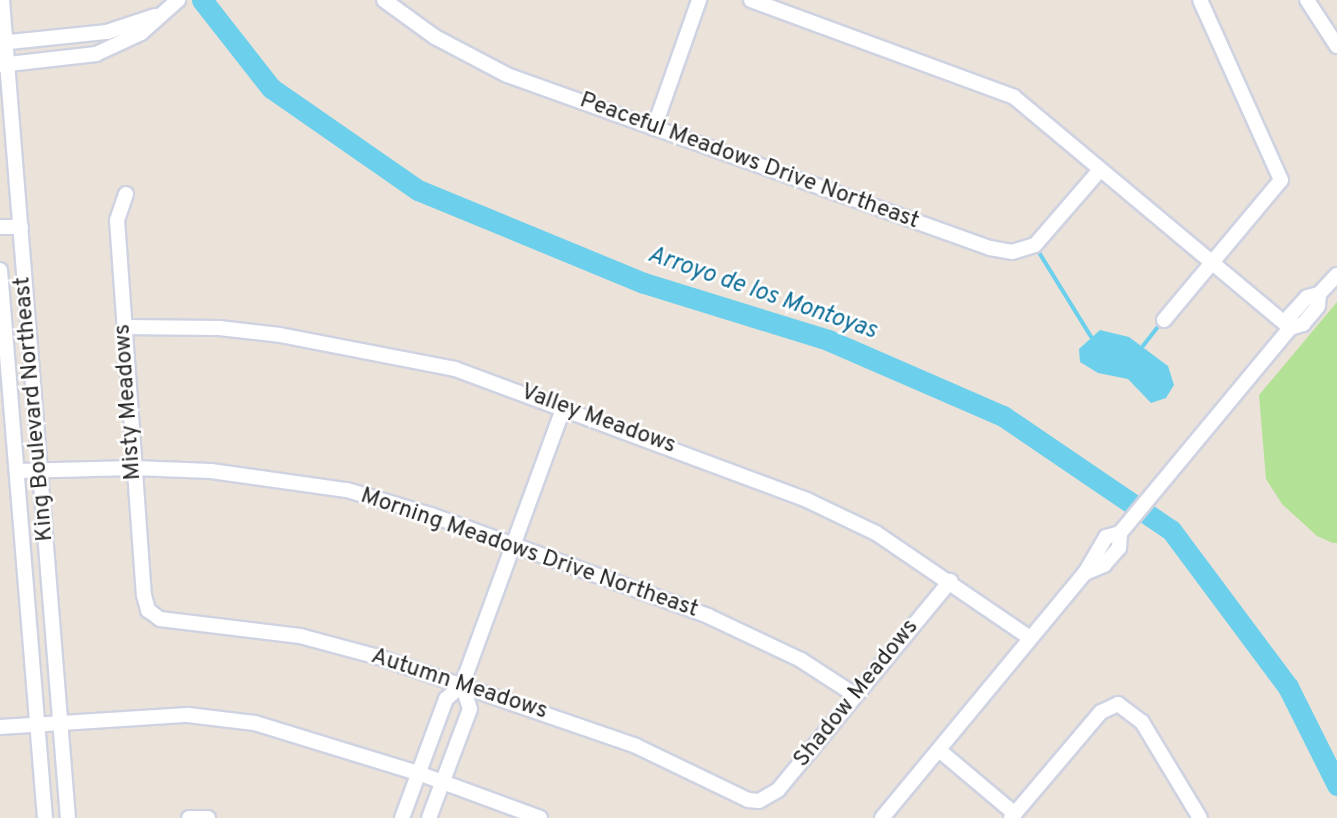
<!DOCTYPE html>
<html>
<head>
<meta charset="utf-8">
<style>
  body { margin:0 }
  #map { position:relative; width:1337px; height:818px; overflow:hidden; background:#ebe2d9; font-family:Overpass,sans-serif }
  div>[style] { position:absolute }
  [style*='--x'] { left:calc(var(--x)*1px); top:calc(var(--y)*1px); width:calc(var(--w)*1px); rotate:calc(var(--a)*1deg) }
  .green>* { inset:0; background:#b3e195 }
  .water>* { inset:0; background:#6cd0ed }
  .stream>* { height:3.5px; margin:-1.75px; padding:0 1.75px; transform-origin:1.75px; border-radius:1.75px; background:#6cd0ed }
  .river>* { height:21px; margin:-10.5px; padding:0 10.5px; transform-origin:10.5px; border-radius:10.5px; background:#6cd0ed }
  .roads { filter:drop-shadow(2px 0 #cfd3e1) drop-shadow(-2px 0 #cfd3e1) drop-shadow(0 2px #cfd3e1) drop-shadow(0 -2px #cfd3e1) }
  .minor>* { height:14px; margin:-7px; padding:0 7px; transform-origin:7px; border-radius:7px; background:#fff }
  span { translate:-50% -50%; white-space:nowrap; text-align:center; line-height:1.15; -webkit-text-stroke:5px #fff; paint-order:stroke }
  .street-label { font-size:23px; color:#282828 }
  .water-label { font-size:24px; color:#0e6d96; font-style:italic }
</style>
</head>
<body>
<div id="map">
  <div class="green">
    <i style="clip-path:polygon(1337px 302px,1337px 543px,1333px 543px,1317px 536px,1282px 504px,1266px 479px,1259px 395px)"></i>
  </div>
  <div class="water">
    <i style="clip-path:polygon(1100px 330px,1129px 337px,1168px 366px,1174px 385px,1166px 398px,1151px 403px,1128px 379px,1098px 373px,1080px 362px,1079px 349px)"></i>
  </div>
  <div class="stream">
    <i style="--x:1036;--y:247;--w:105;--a:58.3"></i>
    <i style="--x:1143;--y:346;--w:31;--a:-52"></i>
  </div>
  <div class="river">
    <i style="--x:202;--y:0;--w:112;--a:51.9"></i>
    <i style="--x:271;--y:88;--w:179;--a:34.8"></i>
    <i style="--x:418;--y:190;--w:244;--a:22.4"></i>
    <i style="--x:644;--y:283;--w:193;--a:17.2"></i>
    <i style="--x:828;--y:340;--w:191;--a:23.5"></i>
    <i style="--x:1003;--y:416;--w:203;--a:34.2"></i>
    <i style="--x:1171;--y:530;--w:196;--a:53.3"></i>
    <i style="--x:1288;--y:687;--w:110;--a:63.4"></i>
  </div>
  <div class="roads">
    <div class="minor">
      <i style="--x:2;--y:0;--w:821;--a:85.39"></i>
      <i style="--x:384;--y:0;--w:63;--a:36"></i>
      <i style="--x:435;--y:37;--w:81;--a:27.8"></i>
      <i style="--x:507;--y:75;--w:513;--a:19.71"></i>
      <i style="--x:990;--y:248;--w:22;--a:10"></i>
      <i style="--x:1012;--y:252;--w:24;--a:-17"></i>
      <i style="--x:1035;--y:245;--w:99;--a:-49.1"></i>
      <i style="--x:751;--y:0;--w:280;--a:20.2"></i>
      <i style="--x:1014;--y:97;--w:360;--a:39.9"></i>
      <i style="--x:1307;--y:0;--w:55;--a:56.9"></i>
      <i style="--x:0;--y:43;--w:108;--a:-5.9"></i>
      <i style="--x:107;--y:32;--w:51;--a:-18.4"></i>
      <i style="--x:0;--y:65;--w:97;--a:-6.5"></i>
      <i style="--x:96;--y:54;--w:50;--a:-25"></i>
      <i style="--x:141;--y:33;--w:50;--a:-41.7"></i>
      <i style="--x:654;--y:128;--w:136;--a:-70.6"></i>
      <i style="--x:126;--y:194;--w:28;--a:109"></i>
      <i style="--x:117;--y:220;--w:376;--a:85.9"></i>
      <i style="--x:144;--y:595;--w:16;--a:75"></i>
      <i style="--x:148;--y:610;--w:15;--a:37"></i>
      <i style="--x:160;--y:619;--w:141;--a:6.9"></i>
      <i style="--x:300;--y:636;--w:81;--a:15.1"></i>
      <i style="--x:378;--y:657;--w:273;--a:19"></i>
      <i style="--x:636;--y:746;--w:124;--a:25.7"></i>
      <i style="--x:748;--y:800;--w:11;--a:5"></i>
      <i style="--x:759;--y:801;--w:22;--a:-30"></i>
      <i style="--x:778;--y:790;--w:271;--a:-50.5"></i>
      <i style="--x:0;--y:227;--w:21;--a:0"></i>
      <i style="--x:0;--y:270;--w:550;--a:85.31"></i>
      <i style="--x:1164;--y:320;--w:182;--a:-50.1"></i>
      <i style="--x:1281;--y:180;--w:197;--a:-114.2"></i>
      <i style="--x:124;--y:327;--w:95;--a:0.6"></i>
      <i style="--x:219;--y:328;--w:61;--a:6.5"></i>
      <i style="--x:280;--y:335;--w:178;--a:11"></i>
      <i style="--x:455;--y:369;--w:376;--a:20.4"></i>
      <i style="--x:807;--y:500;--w:76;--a:25.6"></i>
      <i style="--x:876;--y:533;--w:186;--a:34.3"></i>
      <i style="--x:1290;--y:328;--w:12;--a:-90"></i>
      <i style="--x:1290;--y:316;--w:25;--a:-48"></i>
      <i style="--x:1307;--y:297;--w:12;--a:-14"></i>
      <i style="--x:1319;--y:294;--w:26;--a:-47"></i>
      <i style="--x:17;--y:471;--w:117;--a:-1.5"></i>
      <i style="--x:134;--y:468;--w:77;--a:2.2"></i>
      <i style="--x:211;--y:471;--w:137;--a:8"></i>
      <i style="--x:347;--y:490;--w:88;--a:16.6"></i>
      <i style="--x:431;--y:515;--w:295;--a:20"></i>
      <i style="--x:708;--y:616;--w:103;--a:25.3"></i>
      <i style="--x:801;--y:660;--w:64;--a:32.9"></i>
      <i style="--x:1085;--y:573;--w:21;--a:-23"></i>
      <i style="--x:1104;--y:565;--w:23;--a:-49"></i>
      <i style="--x:1119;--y:548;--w:15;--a:-86"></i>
      <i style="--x:0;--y:727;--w:188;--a:-3.7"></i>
      <i style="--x:188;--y:715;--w:67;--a:6.8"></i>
      <i style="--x:255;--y:723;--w:170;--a:17.1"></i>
      <i style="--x:418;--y:773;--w:130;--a:20.2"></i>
      <i style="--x:939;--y:750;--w:99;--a:40.1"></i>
      <i style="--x:189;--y:818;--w:19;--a:0"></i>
      <i style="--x:402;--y:818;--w:127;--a:-69.7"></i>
      <i style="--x:446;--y:699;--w:21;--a:-41"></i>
      <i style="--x:462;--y:685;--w:296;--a:-69.9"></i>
      <i style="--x:429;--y:818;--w:116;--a:-69.4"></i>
      <i style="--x:470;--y:709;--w:25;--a:-108"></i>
      <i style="--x:882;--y:818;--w:318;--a:-50.4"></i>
      <i style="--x:1085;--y:573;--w:42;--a:-59.7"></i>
      <i style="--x:1106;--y:537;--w:15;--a:-16"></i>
      <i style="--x:1120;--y:533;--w:266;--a:-50.3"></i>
      <i style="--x:1290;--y:328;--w:14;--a:-17"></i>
      <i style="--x:1303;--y:324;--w:23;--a:-50"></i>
      <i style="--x:1318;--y:306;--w:12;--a:-85"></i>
      <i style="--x:1011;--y:818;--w:139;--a:-49.7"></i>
      <i style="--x:1101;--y:712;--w:19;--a:-25"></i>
      <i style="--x:1118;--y:704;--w:30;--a:37"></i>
      <i style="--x:1142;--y:722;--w:112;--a:58.9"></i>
    </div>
  </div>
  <div class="street-label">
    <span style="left:749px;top:162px;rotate:20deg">Peaceful Meadows Drive Northeast</span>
    <span style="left:129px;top:402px;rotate:-94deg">Misty Meadows</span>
    <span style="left:35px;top:409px;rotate:-95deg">King Boulevard Northeast</span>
    <span style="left:598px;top:420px;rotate:20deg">Valley Meadows</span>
    <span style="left:529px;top:554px;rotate:19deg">Morning Meadows Drive Northeast</span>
    <span style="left:459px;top:685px;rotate:18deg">Autumn Meadows</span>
    <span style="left:857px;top:694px;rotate:-51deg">Shadow Meadows</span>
  </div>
  <div class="water-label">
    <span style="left:762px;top:294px;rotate:19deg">Arroyo de los Montoyas</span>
  </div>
</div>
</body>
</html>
